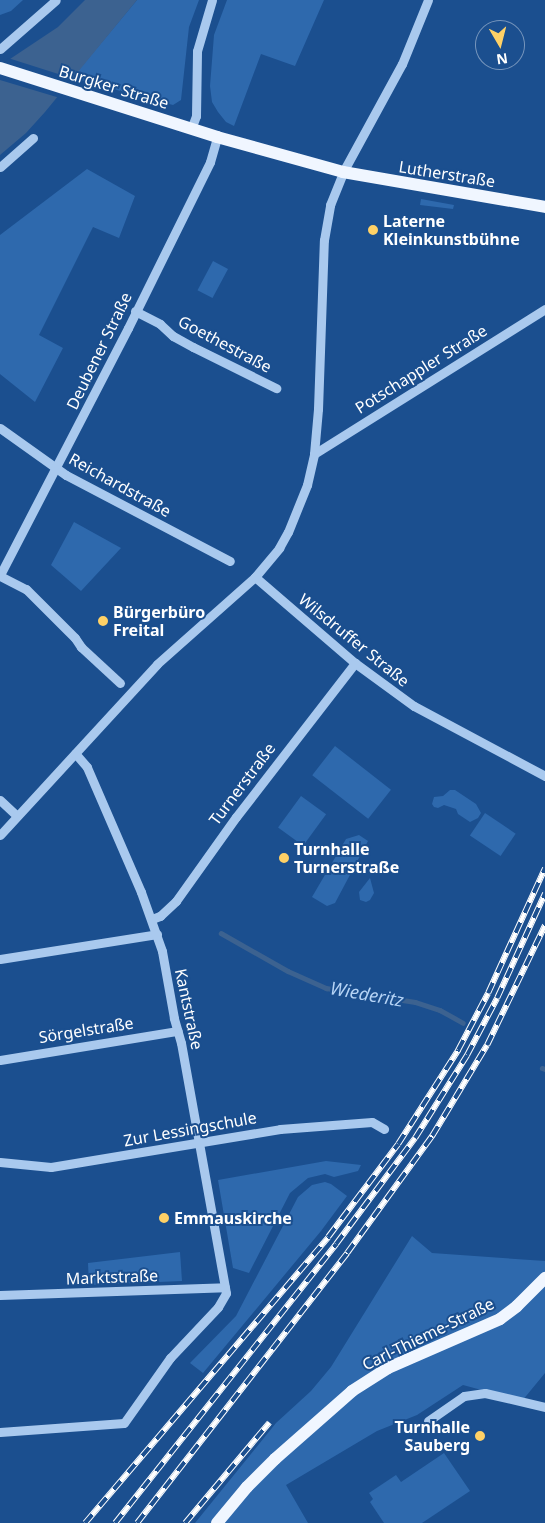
<!DOCTYPE html>
<html>
<head>
<meta charset="utf-8">
<style>
  body { margin:0 }
  #map { position:relative; width:545px; height:1523px; overflow:hidden; background:#1b4f8f; font-family:"Noto Sans",sans-serif }
  div>[style] { position:absolute }
  [style*='--x'] { left:calc(var(--x)*1px); top:calc(var(--y)*1px); width:calc(var(--w)*1px); rotate:calc(var(--a)*1deg) }
  .green>* { inset:0; background:#2e69ad; transform-origin:0 0 }
  .water>* { inset:0; background:#3c6290 }
  .pier>* { inset:0; background:#1b4f8f }
  .stream>* { height:4.5px; margin:-2.25px; padding:0 2.25px; transform-origin:2.25px; border-radius:2.25px; background:#3c6290 }
  .minor>* { height:9px; margin:-4.5px; padding:0 4.5px; transform-origin:4.5px; border-radius:4.5px; background:#a9c9ee }
  .major>* { height:12px; margin:-6px; padding:0 6px; transform-origin:6px; border-radius:6px; background:#f0f6ff }
  .rail>* { height:5.5px; margin-top:-2.75px; transform-origin:0; background:repeating-linear-gradient(90deg,#1b4f8f 0 11px,#fff 0 22px); box-sizing:border-box; border-block:1px solid #fff }
  .dots>* { width:14px; height:14px; translate:-50% -50%; box-sizing:border-box; border:2px solid #1b4f8f; border-radius:50% }
  span { translate:-50% -50%; white-space:nowrap; text-align:center; line-height:1.15; -webkit-text-stroke:4px #1b4f8f; paint-order:stroke }
  .street-label { font-size:16px; color:#fff }
  .poi-label { font-size:16px; color:#fff; font-weight:700 }
  .left { translate:0 -50%; text-align:left }
  .right { translate:-100% -50%; text-align:right }
  .water-label { font-size:18px; color:#b5d3f5; font-style:italic }
  .north { position:absolute; left:475px; top:20px; width:50px; height:50px; box-sizing:border-box; background:#1b4f8f; border:1px solid #7695bc; border-radius:50%; rotate:172deg; font-size:14px; font-weight:700; line-height:20px; text-align:center; color:#fff }
  .north::after { content:''; display:block; margin:auto; width:18px; height:22px; background:#ffd166; clip-path:polygon(50% 0,100% 100%,50% 72%,0 100%) }
</style>
</head>
<body>
<div id="map">
  <div class="green">
    <i style="clip-path:polygon(0 0,23px 0,11px 11px,0 15px)"></i>
    <i style="clip-path:polygon(137px 0,199px 0,189px 27px,181px 100px,173px 105px,72px 78px)"></i>
    <i style="clip-path:polygon(227px 0,324px 0,295px 66px,261px 54px,234px 126px,226px 122px,218px 112px,212px 102px,210px 86px,214px 35px)"></i>
    <i style="clip-path:polygon(87px 169px,135px 196px,119px 238px,93px 227px,39px 335px,63px 348px,35px 402px,0 374px,0 235px)"></i>
    <i style="clip-path:polygon(421px 199px,454px 205px,453px 209px,420px 205px)"></i>
    <i style="left:213px;top:261px;width:17px;height:33px;rotate:28deg"></i>
    <i style="clip-path:polygon(74px 522px,121px 548px,81px 591px,51px 565px)"></i>
    <i style="left:335px;top:746px;width:71px;height:37px;rotate:38deg"></i>
    <i style="clip-path:polygon(450px 790px,455px 790px,476px 804px,481px 813px,478px 818px,470px 822px,458px 814px,456px 809px,444px 805px,438px 808px,434px 807px,432px 804px,434px 797px,443px 796px)"></i>
    <i style="left:301px;top:796px;width:31px;height:39px;rotate:36deg"></i>
    <i style="left:485px;top:813px;width:37px;height:27px;rotate:34deg"></i>
    <i style="clip-path:polygon(359px 835px,368px 841px,335px 903px,327px 906px,312px 897px,346px 839px)"></i>
    <i style="clip-path:polygon(370px 878px,374px 893px,370px 900px,366px 902px,360px 900px,359px 892px)"></i>
    <i style="clip-path:polygon(326px 1161px,361px 1165px,358px 1171px,334px 1177px,325px 1174px,308px 1178px,290px 1193px,249px 1273px,233px 1268px,218px 1180px)"></i>
    <i style="clip-path:polygon(325px 1182px,331px 1184px,347px 1196px,321px 1231px,203px 1373px,190px 1363px,236px 1316px,298px 1197px,312px 1185px)"></i>
    <i style="clip-path:polygon(412px 1236px,432px 1253px,545px 1261px,545px 1373px,522px 1401px,463px 1385px,417px 1415px,377px 1431px,286px 1485px,308px 1523px,195px 1523px,276px 1423px,311px 1391px,331px 1367px)"></i>
    <i style="clip-path:polygon(180px 1252px,182px 1281px,89px 1285px,88px 1263px)"></i>
    <i style="clip-path:polygon(444px 1453px,470px 1491px,422px 1523px,384px 1523px,370px 1502px,373px 1499px,369px 1493px,396px 1475px,401px 1482px)"></i>
  </div>
  <div class="water">
    <i style="clip-path:polygon(85px 0,137px 0,45px 112px,26px 133px,0 155px,0 74px,10px 59px,58px 27px)"></i>
  </div>
  <div class="pier">
    <i style="clip-path:polygon(8px 58px,74px 79px,60px 98px,0 80px,0 70px)"></i>
  </div>
  <div class="stream">
    <i style="--x:221;--y:933;--w:77;--a:29.6"></i>
    <i style="--x:288;--y:971;--w:42;--a:24.1"></i>
    <i style="--x:326;--y:988;--w:90;--a:8.9"></i>
    <i style="--x:415;--y:1002;--w:26;--a:18"></i>
    <i style="--x:440;--y:1010;--w:26;--a:29"></i>
    <i style="--x:542;--y:1068;--w:3;--a:18"></i>
  </div>
  <div class="minor">
    <i style="--x:0;--y:49;--w:74;--a:-41.2"></i>
    <i style="--x:191;--y:129;--w:14;--a:-69"></i>
    <i style="--x:196;--y:116;--w:65;--a:-89.1"></i>
    <i style="--x:197;--y:51;--w:53;--a:-73.6"></i>
    <i style="--x:0;--y:167;--w:44;--a:-41.3"></i>
    <i style="--x:135;--y:311;--w:28;--a:27"></i>
    <i style="--x:160;--y:324;--w:18;--a:43"></i>
    <i style="--x:173;--y:336;--w:23;--a:29"></i>
    <i style="--x:193;--y:347;--w:93;--a:26.3"></i>
    <i style="--x:0;--y:428;--w:81;--a:35.5"></i>
    <i style="--x:66;--y:475;--w:185;--a:27.7"></i>
    <i style="--x:314;--y:454;--w:273;--a:-32.1"></i>
    <i style="--x:0;--y:575;--w:278;--a:-62.6"></i>
    <i style="--x:128;--y:328;--w:185;--a:-63.7"></i>
    <i style="--x:210;--y:162;--w:26;--a:-74"></i>
    <i style="--x:0;--y:576;--w:29;--a:27"></i>
    <i style="--x:26;--y:589;--w:69;--a:45"></i>
    <i style="--x:75;--y:638;--w:11;--a:56"></i>
    <i style="--x:81;--y:647;--w:53;--a:42.7"></i>
    <i style="--x:255;--y:577;--w:132;--a:40.7"></i>
    <i style="--x:355;--y:663;--w:73;--a:36.1"></i>
    <i style="--x:414;--y:706;--w:149;--a:28.1"></i>
    <i style="--x:0;--y:800;--w:23;--a:43"></i>
    <i style="--x:0;--y:835;--w:232;--a:-47.4"></i>
    <i style="--x:157;--y:664;--w:131;--a:-41.6"></i>
    <i style="--x:255;--y:577;--w:38;--a:-50"></i>
    <i style="--x:279;--y:548;--w:18;--a:-61"></i>
    <i style="--x:288;--y:532;--w:51;--a:-68"></i>
    <i style="--x:307;--y:485;--w:32;--a:-77"></i>
    <i style="--x:314;--y:454;--w:45;--a:-84.9"></i>
    <i style="--x:318;--y:409;--w:169;--a:-88"></i>
    <i style="--x:324;--y:240;--w:36;--a:-80"></i>
    <i style="--x:330;--y:205;--w:35;--a:-68"></i>
    <i style="--x:343;--y:172;--w:123;--a:-61.4"></i>
    <i style="--x:402;--y:64;--w:69;--a:-67.9"></i>
    <i style="--x:152;--y:919;--w:9;--a:-21"></i>
    <i style="--x:160;--y:916;--w:22;--a:-43"></i>
    <i style="--x:176;--y:901;--w:103;--a:-54.5"></i>
    <i style="--x:236;--y:817;--w:195;--a:-52.3"></i>
    <i style="--x:0;--y:959;--w:159;--a:-9"></i>
    <i style="--x:0;--y:1060;--w:180;--a:-9.3"></i>
    <i style="--x:0;--y:1162;--w:51;--a:5.6"></i>
    <i style="--x:51;--y:1167;--w:232;--a:-9.4"></i>
    <i style="--x:280;--y:1129;--w:92;--a:-4.4"></i>
    <i style="--x:372;--y:1122;--w:14;--a:30"></i>
    <i style="--x:0;--y:1295;--w:225;--a:-2"></i>
    <i style="--x:428;--y:1421;--w:44;--a:-34.8"></i>
    <i style="--x:464;--y:1396;--w:21;--a:-8"></i>
    <i style="--x:485;--y:1393;--w:62;--a:13.1"></i>
    <i style="--x:0;--y:1432;--w:124;--a:-4.2"></i>
    <i style="--x:124;--y:1423;--w:80;--a:-54.7"></i>
    <i style="--x:170;--y:1358;--w:70;--a:-46.7"></i>
    <i style="--x:218;--y:1307;--w:16;--a:-60"></i>
    <i style="--x:226;--y:1293;--w:254;--a:-100.2"></i>
    <i style="--x:181;--y:1043;--w:26;--a:-106"></i>
    <i style="--x:174;--y:1018;--w:68;--a:-100.2"></i>
    <i style="--x:162;--y:951;--w:63;--a:-109.6"></i>
    <i style="--x:141;--y:892;--w:136;--a:-113.4"></i>
    <i style="--x:87;--y:767;--w:18;--a:-131"></i>
  </div>
  <div class="major">
    <i style="--x:0;--y:68;--w:228;--a:17.6"></i>
    <i style="--x:217;--y:137;--w:131;--a:15.5"></i>
    <i style="--x:343;--y:172;--w:205;--a:9.8"></i>
    <i style="--x:217;--y:1523;--w:47;--a:-50.2"></i>
    <i style="--x:247;--y:1487;--w:40;--a:-45"></i>
    <i style="--x:275;--y:1459;--w:103;--a:-41.4"></i>
    <i style="--x:352;--y:1391;--w:43;--a:-32.6"></i>
    <i style="--x:388;--y:1368;--w:122;--a:-23.6"></i>
    <i style="--x:500;--y:1319;--w:21;--a:-37"></i>
    <i style="--x:517;--y:1306;--w:40;--a:-45"></i>
  </div>
  <div class="rail">
    <i style="--x:85;--y:1523;--w:375;--a:-49.6"></i>
    <i style="--x:328;--y:1237;--w:116;--a:-53"></i>
    <i style="--x:398;--y:1144;--w:112;--a:-57.4"></i>
    <i style="--x:458;--y:1050;--w:64;--a:-62.2"></i>
    <i style="--x:488;--y:993;--w:137;--a:-65.5"></i>
    <i style="--x:115;--y:1523;--w:356;--a:-51.6"></i>
    <i style="--x:336;--y:1244;--w:132;--a:-53.3"></i>
    <i style="--x:415;--y:1138;--w:98;--a:-57.9"></i>
    <i style="--x:467;--y:1055;--w:64;--a:-62.2"></i>
    <i style="--x:497;--y:998;--w:115;--a:-65.4"></i>
    <i style="--x:137;--y:1523;--w:342;--a:-52.1"></i>
    <i style="--x:347;--y:1253;--w:145;--a:-54"></i>
    <i style="--x:432;--y:1136;--w:106;--a:-58.9"></i>
    <i style="--x:487;--y:1045;--w:133;--a:-64.2"></i>
    <i style="--x:185;--y:1523;--w:131;--a:-50"></i>
  </div>
  <div class="dots">
    <i style="left:373px;top:230px;background:#ffd166"></i>
    <i style="left:103px;top:621px;background:#ffd166"></i>
    <i style="left:284px;top:858px;background:#ffd166"></i>
    <i style="left:164px;top:1218px;background:#ffd166"></i>
    <i style="left:480px;top:1436px;background:#ffd166"></i>
  </div>
  <div class="street-label">
    <span style="left:114px;top:87px;rotate:17deg">Burgker Straße</span>
    <span style="left:447px;top:174px;rotate:9deg">Lutherstraße</span>
    <span style="left:225px;top:344px;rotate:28deg">Goethestraße</span>
    <span style="left:99px;top:351px;rotate:-64deg">Deubener Straße</span>
    <span style="left:421px;top:369px;rotate:-32deg">Potschappler Straße</span>
    <span style="left:120px;top:485px;rotate:29deg">Reichardstraße</span>
    <span style="left:354px;top:640px;rotate:39deg">Wilsdruffer Straße</span>
    <span style="left:242px;top:784px;rotate:-53deg">Turnerstraße</span>
    <span style="left:189px;top:1009px;rotate:78deg">Kantstraße</span>
    <span style="left:86px;top:1030px;rotate:-9deg">Sörgelstraße</span>
    <span style="left:190px;top:1129px;rotate:-10deg">Zur Lessingschule</span>
    <span style="left:112px;top:1277px;rotate:-2deg">Marktstraße</span>
    <span style="left:428px;top:1334px;rotate:-26deg">Carl-Thieme-Straße</span>
  </div>
  <div class="poi-label">
    <span class="left" style="left:383px;top:230px">Laterne<br>Kleinkunstbühne</span>
    <span class="left" style="left:113px;top:621px">Bürgerbüro<br>Freital</span>
    <span class="left" style="left:294px;top:858px">Turnhalle<br>Turnerstraße</span>
    <span class="left" style="left:174px;top:1218px">Emmauskirche</span>
    <span class="right" style="left:470px;top:1436px">Turnhalle<br>Sauberg</span>
  </div>
  <div class="water-label">
    <span style="left:367px;top:994px;rotate:10deg">Wiederitz</span>
  </div>
  <div class="north">N</div>
</div>
</body>
</html>
